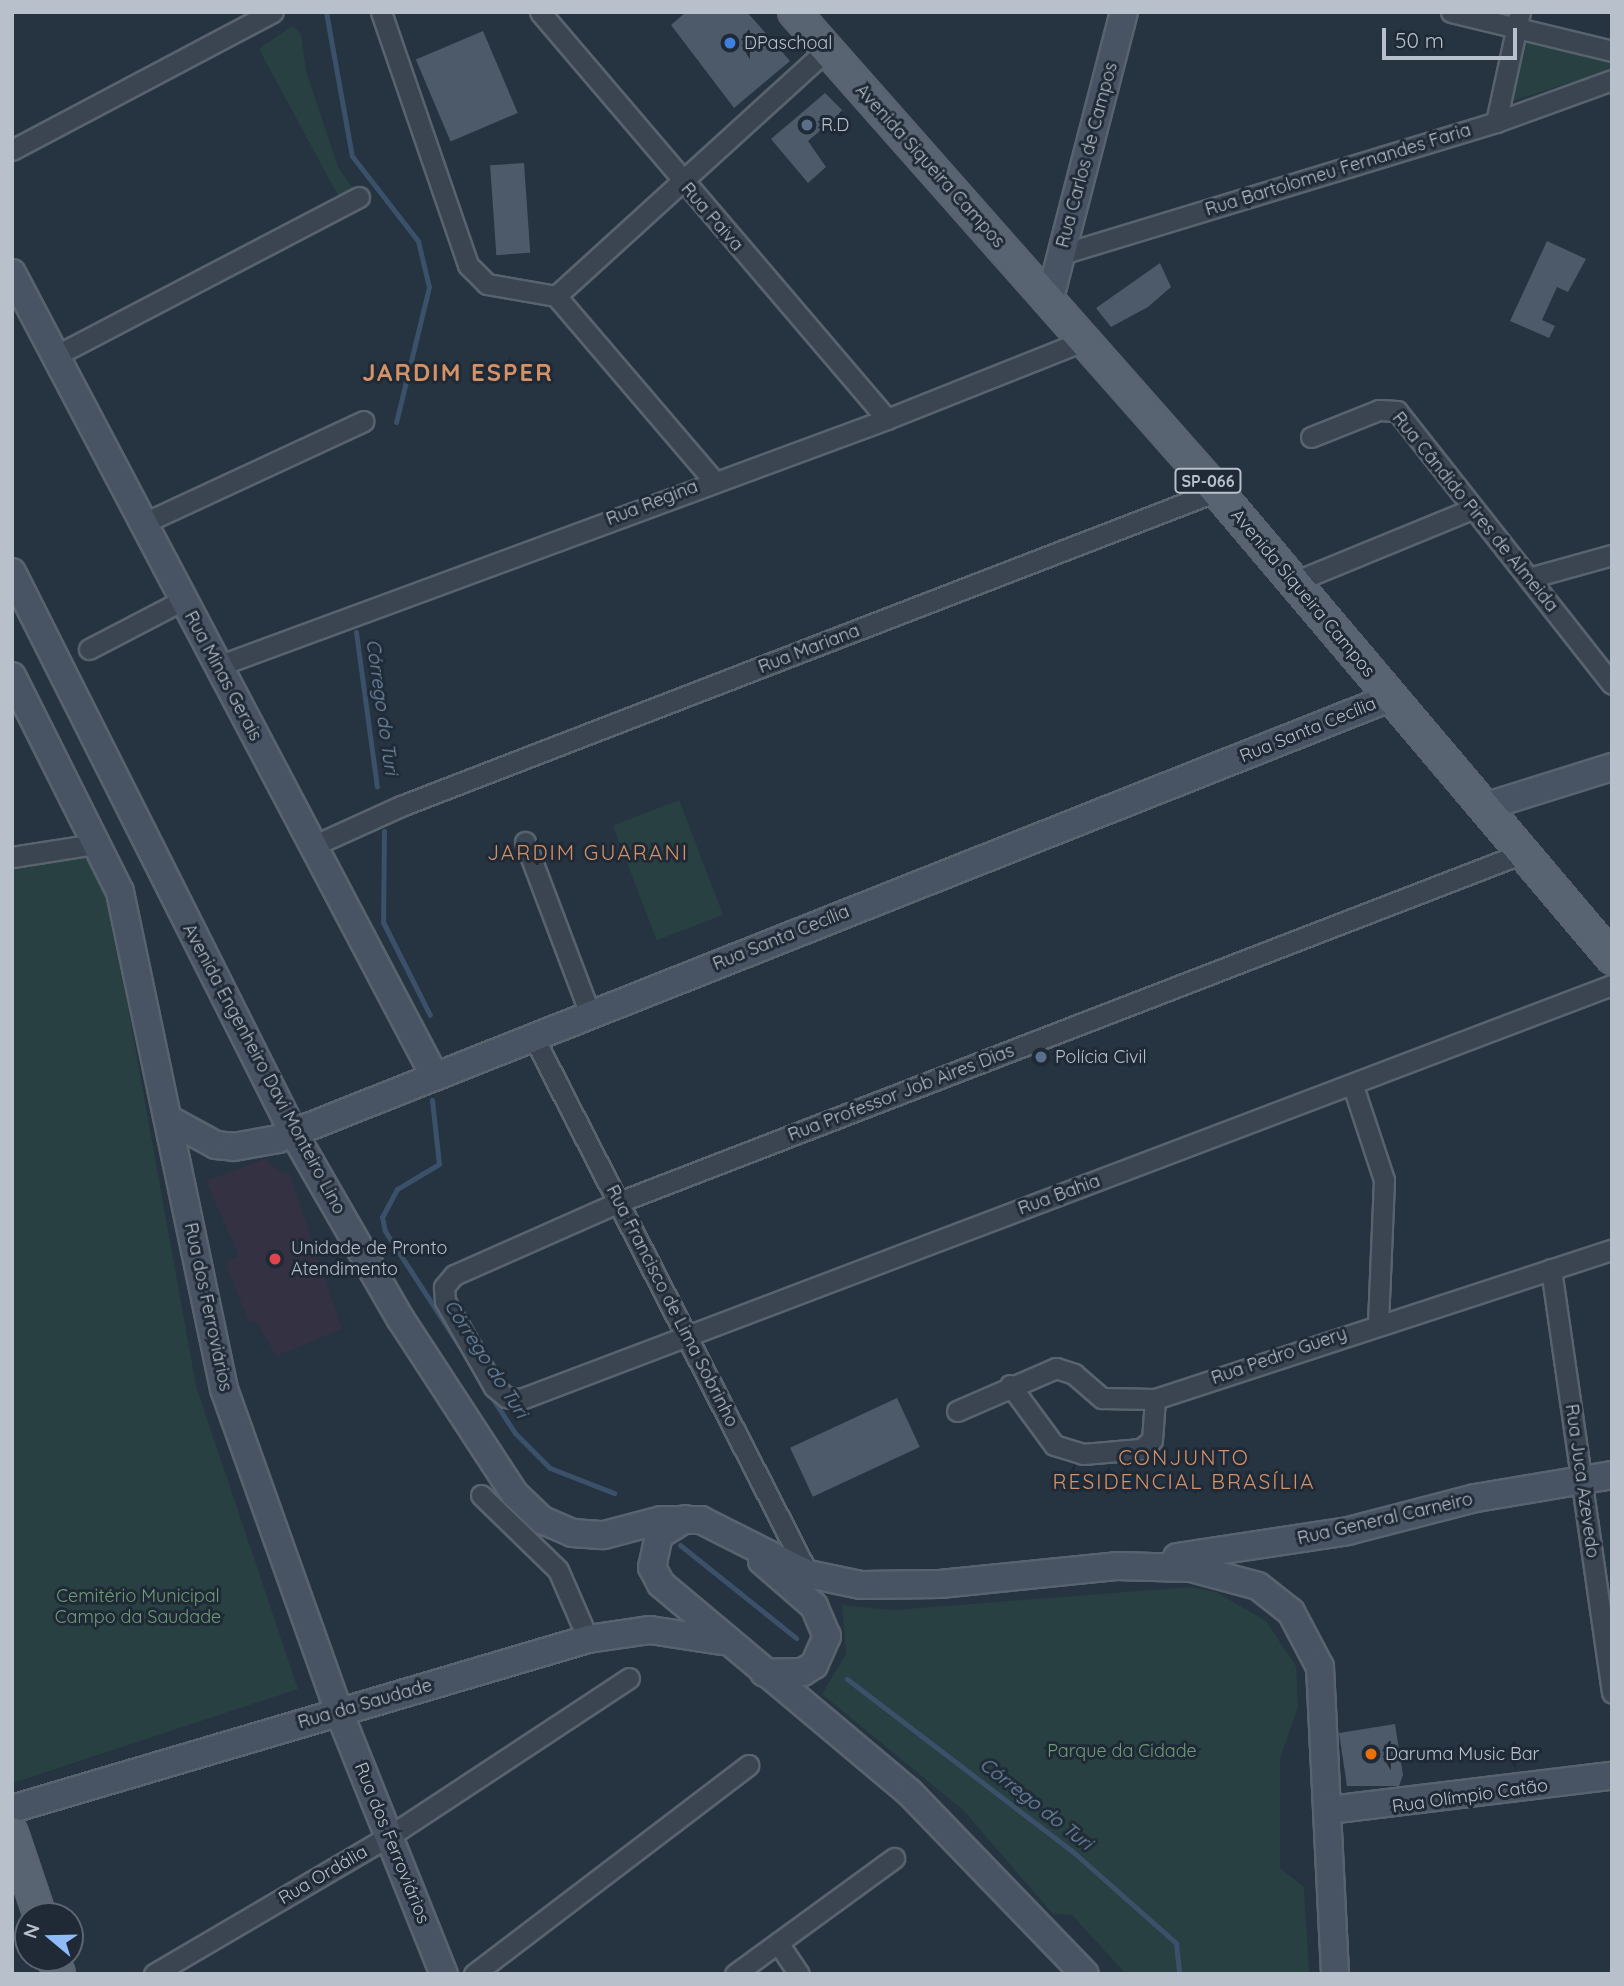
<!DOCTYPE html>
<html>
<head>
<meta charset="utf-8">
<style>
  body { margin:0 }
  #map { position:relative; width:1624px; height:1986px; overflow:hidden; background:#263341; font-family:Quicksand,sans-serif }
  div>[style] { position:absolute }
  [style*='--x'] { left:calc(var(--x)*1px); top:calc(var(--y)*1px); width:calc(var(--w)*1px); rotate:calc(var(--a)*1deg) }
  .medical>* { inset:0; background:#343242 }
  .green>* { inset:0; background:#284042; transform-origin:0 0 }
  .stream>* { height:5px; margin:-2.5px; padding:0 2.5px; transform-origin:2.5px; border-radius:2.5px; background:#3b516a }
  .building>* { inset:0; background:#4c5a6a; transform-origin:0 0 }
  .roads { filter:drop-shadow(2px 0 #58636e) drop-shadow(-2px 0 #58636e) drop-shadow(0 2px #58636e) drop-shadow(0 -2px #58636e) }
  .street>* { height:19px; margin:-9.5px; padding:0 9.5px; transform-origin:9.5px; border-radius:9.5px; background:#3a4551 }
  .secondary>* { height:26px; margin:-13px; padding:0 13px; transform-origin:13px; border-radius:13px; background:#485464 }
  .primary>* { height:30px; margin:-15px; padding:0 15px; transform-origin:15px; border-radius:15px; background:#586471 }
  .dots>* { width:19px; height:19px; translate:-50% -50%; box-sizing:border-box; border:4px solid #1f2a36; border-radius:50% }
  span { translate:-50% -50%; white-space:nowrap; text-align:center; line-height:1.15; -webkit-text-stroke:6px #1f2a36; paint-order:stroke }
  .shield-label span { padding:2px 5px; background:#1f2a36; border:2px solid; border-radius:5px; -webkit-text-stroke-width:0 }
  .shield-label { font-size:16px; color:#b7c0cb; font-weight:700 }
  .poi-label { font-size:18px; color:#b7c0cb }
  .left { translate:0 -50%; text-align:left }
  .street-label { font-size:18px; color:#b7c0cb }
  .park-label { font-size:18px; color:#6e9c77 }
  .water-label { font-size:19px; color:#7792ae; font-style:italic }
  .quarter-label { font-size:21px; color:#d69267; letter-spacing:2px }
  .district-label { font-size:24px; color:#d69267; font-weight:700; letter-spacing:2px }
  .frame { position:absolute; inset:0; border:14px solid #b7c0cb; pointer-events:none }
  .north { position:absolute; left:14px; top:1902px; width:70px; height:70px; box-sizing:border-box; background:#1f2a36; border:2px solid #5c6672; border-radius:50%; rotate:289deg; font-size:19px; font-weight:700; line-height:28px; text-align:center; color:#b7c0cb }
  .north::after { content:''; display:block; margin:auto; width:24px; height:32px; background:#8fbcf8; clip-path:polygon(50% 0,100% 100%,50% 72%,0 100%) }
  .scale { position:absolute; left:1382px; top:28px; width:135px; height:32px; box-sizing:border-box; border:4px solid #b7c0cb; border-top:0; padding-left:9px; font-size:21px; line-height:24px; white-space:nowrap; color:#b7c0cb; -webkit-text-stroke:5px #1f2a36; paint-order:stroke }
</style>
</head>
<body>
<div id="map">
  <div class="medical">
    <i style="clip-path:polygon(265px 1159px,282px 1173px,289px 1172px,342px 1329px,276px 1356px,257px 1322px,249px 1321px,225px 1263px,239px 1256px,206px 1181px)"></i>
  </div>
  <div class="green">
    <i style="clip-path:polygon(292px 26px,301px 34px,306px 71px,338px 167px,359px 197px,341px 201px,259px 49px)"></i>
    <i style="clip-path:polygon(1525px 41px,1612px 58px,1612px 69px,1510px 102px)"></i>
    <i style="left:679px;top:800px;width:123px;height:71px;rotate:69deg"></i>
    <i style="clip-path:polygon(92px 855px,108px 896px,196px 1386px,298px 1689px,13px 1783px,12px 868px)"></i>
    <i style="clip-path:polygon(1190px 1587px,1216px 1592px,1266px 1621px,1296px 1666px,1298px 1707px,1280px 1758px,1280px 1868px,1304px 1887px,1309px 1974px,1126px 1974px,1072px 1915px,1053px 1914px,964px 1811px,822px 1694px,846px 1654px,842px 1605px,893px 1610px)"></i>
  </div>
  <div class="stream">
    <i style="--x:326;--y:12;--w:146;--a:79.8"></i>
    <i style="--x:352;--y:156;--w:108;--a:52.2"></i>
    <i style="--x:418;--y:241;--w:47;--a:76.6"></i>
    <i style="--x:429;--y:287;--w:139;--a:103.7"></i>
    <i style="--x:356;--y:632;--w:156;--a:82.3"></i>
    <i style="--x:384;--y:831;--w:91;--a:90.6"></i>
    <i style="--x:383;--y:922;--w:104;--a:63.2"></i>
    <i style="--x:432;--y:1100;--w:64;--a:83.8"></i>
    <i style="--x:439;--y:1164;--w:49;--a:149.2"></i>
    <i style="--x:397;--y:1189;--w:32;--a:118"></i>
    <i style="--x:382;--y:1217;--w:14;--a:78"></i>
    <i style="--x:385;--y:1231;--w:155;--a:57.1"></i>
    <i style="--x:489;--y:1393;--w:48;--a:57"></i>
    <i style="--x:515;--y:1433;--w:49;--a:45"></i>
    <i style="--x:550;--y:1468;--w:69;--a:21.3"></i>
    <i style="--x:680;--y:1545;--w:149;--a:38.7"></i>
    <i style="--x:847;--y:1679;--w:282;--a:37.4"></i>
    <i style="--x:1071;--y:1850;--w:140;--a:41.5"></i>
    <i style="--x:1176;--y:1943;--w:31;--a:84"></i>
  </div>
  <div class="building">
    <i style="clip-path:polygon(686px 12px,747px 12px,790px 61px,734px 108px,671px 25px)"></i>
    <i style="left:483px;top:31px;width:89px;height:73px;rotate:67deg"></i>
    <i style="clip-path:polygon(825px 93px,843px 111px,808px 141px,826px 167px,808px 183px,771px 139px)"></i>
    <i style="left:524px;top:163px;width:90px;height:34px;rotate:86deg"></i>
    <i style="clip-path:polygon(1547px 241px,1586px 259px,1568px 292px,1557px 287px,1542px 320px,1555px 326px,1549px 338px,1510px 321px)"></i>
    <i style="clip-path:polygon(1160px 263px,1171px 287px,1148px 307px,1111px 327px,1096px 308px)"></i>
    <i style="left:897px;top:1398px;width:54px;height:118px;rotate:65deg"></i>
    <i style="clip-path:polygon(1395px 1724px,1403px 1775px,1399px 1786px,1347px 1786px,1339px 1733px)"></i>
  </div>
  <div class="roads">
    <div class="street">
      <i style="--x:381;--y:12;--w:268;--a:71"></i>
      <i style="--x:468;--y:265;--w:27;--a:45"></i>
      <i style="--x:487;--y:284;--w:70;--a:9.9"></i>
      <i style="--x:540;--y:12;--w:535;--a:49.55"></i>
      <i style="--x:1451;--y:12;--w:166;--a:13.6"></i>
      <i style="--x:1496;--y:122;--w:113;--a:-77.7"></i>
      <i style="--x:12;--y:150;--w:295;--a:-27.9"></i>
      <i style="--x:1062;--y:254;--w:454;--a:-16.9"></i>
      <i style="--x:1496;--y:122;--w:123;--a:-19.9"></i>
      <i style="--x:556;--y:296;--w:365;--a:-42.3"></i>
      <i style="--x:556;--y:296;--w:242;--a:49.5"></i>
      <i style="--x:55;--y:356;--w:343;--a:-27.6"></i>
      <i style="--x:1311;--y:437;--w:73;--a:-21.7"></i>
      <i style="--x:1379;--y:410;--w:18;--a:3"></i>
      <i style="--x:1397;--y:411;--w:347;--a:51.8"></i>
      <i style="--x:144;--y:523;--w:242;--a:-24.9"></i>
      <i style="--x:1529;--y:578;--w:86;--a:-15.5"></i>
      <i style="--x:1294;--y:582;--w:192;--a:-22.3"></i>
      <i style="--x:89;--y:649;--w:106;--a:-27.5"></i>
      <i style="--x:218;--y:666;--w:713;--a:-20.26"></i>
      <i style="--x:887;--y:419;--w:214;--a:-21.7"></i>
      <i style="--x:525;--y:842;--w:184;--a:69.3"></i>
      <i style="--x:315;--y:845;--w:94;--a:-24.4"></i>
      <i style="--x:401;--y:806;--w:875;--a:-21.11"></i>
      <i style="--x:1523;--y:853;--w:969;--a:158.89"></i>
      <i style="--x:619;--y:1202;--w:180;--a:156.1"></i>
      <i style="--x:454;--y:1275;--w:16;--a:130"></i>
      <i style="--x:444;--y:1287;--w:14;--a:86"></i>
      <i style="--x:445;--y:1301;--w:99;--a:60.3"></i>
      <i style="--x:494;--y:1387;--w:16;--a:40"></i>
      <i style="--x:506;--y:1397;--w:15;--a:8"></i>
      <i style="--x:521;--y:1399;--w:1167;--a:-20.78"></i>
      <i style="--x:12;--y:857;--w:83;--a:-9"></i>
      <i style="--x:534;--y:1038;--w:602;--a:62.92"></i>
      <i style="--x:1353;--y:1086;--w:99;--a:71.7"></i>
      <i style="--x:1384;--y:1180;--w:142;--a:92.4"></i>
      <i style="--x:1551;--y:1269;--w:428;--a:81.8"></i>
      <i style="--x:1010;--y:1385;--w:74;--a:53.7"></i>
      <i style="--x:1054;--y:1445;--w:30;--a:17"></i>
      <i style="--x:1083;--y:1454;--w:58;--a:-4.9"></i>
      <i style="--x:1141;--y:1449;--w:14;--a:-39"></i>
      <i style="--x:1152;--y:1440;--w:41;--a:-85.8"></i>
      <i style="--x:957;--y:1411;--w:108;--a:-23.5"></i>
      <i style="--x:1056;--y:1368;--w:19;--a:18"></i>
      <i style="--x:1074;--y:1374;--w:37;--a:41"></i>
      <i style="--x:1102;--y:1398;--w:53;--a:1.1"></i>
      <i style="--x:1155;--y:1399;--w:481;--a:-18.1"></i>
      <i style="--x:481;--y:1495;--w:107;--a:44.2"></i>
      <i style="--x:558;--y:1570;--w:75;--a:66.5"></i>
      <i style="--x:778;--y:1943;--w:37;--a:56"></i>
      <i style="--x:154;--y:1974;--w:275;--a:-30.4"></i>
      <i style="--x:391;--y:1835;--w:285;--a:-33.4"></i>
      <i style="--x:474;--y:1974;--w:345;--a:-37.3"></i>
      <i style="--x:735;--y:1974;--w:197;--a:-36.1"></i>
    </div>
    <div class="secondary">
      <i style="--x:12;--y:273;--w:908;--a:62.25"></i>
      <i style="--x:1050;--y:298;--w:295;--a:-75.5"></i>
      <i style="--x:12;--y:572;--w:627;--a:63.35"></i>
      <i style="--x:293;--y:1132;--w:215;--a:60.1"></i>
      <i style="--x:400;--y:1318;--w:209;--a:56.9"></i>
      <i style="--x:514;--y:1493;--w:39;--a:44"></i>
      <i style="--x:542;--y:1520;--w:33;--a:23"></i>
      <i style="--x:572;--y:1533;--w:32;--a:4"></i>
      <i style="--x:604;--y:1535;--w:59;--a:-14.7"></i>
      <i style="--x:661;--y:1520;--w:40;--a:0"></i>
      <i style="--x:701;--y:1520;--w:120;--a:26.8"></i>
      <i style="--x:808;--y:1574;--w:54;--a:11.7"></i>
      <i style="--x:861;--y:1585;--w:79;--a:-0.7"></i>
      <i style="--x:940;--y:1584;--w:177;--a:-5.8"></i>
      <i style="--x:1116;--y:1566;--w:75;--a:1.5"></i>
      <i style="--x:1191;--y:1568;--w:69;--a:15"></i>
      <i style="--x:1258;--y:1586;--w:42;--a:38.2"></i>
      <i style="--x:1291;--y:1612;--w:62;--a:62.2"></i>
      <i style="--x:1320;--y:1667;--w:307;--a:87.2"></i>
      <i style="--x:12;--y:676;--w:241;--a:63.4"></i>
      <i style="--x:120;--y:892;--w:508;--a:78.18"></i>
      <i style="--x:224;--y:1389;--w:343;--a:70.4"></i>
      <i style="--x:339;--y:1712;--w:282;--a:68.2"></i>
      <i style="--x:1484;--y:807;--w:134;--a:-17.4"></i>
      <i style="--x:170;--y:1120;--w:52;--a:28.5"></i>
      <i style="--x:216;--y:1145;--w:18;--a:6"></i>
      <i style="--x:234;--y:1147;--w:45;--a:-10.3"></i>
      <i style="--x:278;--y:1139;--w:1198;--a:-21.64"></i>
      <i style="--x:685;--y:1519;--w:31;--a:148"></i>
      <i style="--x:659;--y:1535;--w:33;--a:102"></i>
      <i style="--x:652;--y:1567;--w:19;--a:62"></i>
      <i style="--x:661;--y:1584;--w:324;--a:40"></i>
      <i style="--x:909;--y:1792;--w:253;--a:46"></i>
      <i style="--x:1177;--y:1557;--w:173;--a:-8.6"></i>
      <i style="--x:1348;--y:1531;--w:132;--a:-14.5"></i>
      <i style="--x:1476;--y:1498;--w:138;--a:-9.6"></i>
      <i style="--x:762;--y:1561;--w:69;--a:40.9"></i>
      <i style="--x:814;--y:1606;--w:33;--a:67"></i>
      <i style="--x:827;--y:1636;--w:32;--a:114"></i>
      <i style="--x:814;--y:1665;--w:13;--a:148"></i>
      <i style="--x:803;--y:1672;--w:39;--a:179"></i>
      <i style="--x:12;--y:1809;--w:601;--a:-16.44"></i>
      <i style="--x:588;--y:1639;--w:63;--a:-8.3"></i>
      <i style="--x:650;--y:1630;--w:74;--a:8.6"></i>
      <i style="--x:1329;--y:1810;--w:285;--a:-6.9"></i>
    </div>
    <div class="primary">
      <i style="--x:794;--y:12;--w:639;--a:48.55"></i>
      <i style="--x:1217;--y:491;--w:612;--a:49.77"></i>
      <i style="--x:12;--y:1833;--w:88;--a:71.4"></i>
      <i style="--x:53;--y:1958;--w:17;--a:69"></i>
    </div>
  </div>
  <div class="dots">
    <i style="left:730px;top:43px;background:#3f7fe0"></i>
    <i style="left:807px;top:125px;background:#5c6f8a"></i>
    <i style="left:1041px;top:1057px;background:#5c6f8a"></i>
    <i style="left:275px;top:1259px;background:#e0444e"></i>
    <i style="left:1371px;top:1754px;background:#e8710a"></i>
  </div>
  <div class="shield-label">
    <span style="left:1208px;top:481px">SP-066</span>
  </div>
  <div class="poi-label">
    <span class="left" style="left:744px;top:43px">DPaschoal</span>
    <span class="left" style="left:821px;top:125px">R.D</span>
    <span class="left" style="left:1055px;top:1057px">Polícia Civil</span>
    <span class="left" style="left:291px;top:1259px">Unidade de Pronto<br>Atendimento</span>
    <span class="left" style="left:1385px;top:1754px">Daruma Music Bar</span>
  </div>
  <div class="street-label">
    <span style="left:1087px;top:155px;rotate:-75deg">Rua Carlos de Campos</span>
    <span style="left:930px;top:166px;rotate:48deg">Avenida Siqueira Campos</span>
    <span style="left:1338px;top:170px;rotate:-17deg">Rua Bartolomeu Fernandes Faria</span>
    <span style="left:712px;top:217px;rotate:49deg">Rua Paiva</span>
    <span style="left:652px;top:503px;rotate:-21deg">Rua Regina</span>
    <span style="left:1475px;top:512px;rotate:51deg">Rua Cândido Pires de Almeida</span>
    <span style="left:1303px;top:593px;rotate:50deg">Avenida Siqueira Campos</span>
    <span style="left:809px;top:649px;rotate:-21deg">Rua Mariana</span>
    <span style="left:223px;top:676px;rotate:62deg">Rua Minas Gerais</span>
    <span style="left:1308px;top:730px;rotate:-22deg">Rua Santa Cecília</span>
    <span style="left:781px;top:938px;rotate:-22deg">Rua Santa Cecília</span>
    <span style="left:264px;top:1069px;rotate:62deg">Avenida Engenheiro Davi Monteiro Lino</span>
    <span style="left:901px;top:1093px;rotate:-21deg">Rua Professor Job Aires Dias</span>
    <span style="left:1059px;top:1195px;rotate:-20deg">Rua Bahia</span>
    <span style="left:672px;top:1306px;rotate:63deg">Rua Francisco de Lima Sobrinho</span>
    <span style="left:208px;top:1307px;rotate:78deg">Rua dos Ferroviários</span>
    <span style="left:1279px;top:1356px;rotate:-19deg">Rua Pedro Guery</span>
    <span style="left:1582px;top:1481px;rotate:82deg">Rua Juca Azevedo</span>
    <span style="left:1385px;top:1519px;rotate:-13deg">Rua General Carneiro</span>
    <span style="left:365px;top:1704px;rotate:-16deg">Rua da Saudade</span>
    <span style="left:1470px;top:1796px;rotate:-8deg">Rua Olímpio Catão</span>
    <span style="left:392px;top:1843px;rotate:68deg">Rua dos Ferroviários</span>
    <span style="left:323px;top:1875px;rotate:-30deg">Rua Ordália</span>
  </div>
  <div class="park-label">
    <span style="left:138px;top:1607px">Cemitério Municipal<br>Campo da Saudade</span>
    <span style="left:1122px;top:1751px">Parque da Cidade</span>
  </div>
  <div class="water-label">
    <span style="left:382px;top:707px;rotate:82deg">Córrego do Turi</span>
    <span style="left:486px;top:1359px;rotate:57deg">Córrego do Turi</span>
    <span style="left:1036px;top:1804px;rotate:38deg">Córrego do Turi</span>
  </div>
  <div class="quarter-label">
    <span style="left:588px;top:852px">JARDIM GUARANI</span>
    <span style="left:1184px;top:1469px">CONJUNTO<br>RESIDENCIAL BRASÍLIA</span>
  </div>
  <div class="district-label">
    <span style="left:458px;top:373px">JARDIM ESPER</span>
  </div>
  <div class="frame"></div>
  <div class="north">N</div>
  <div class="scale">50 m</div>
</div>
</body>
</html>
